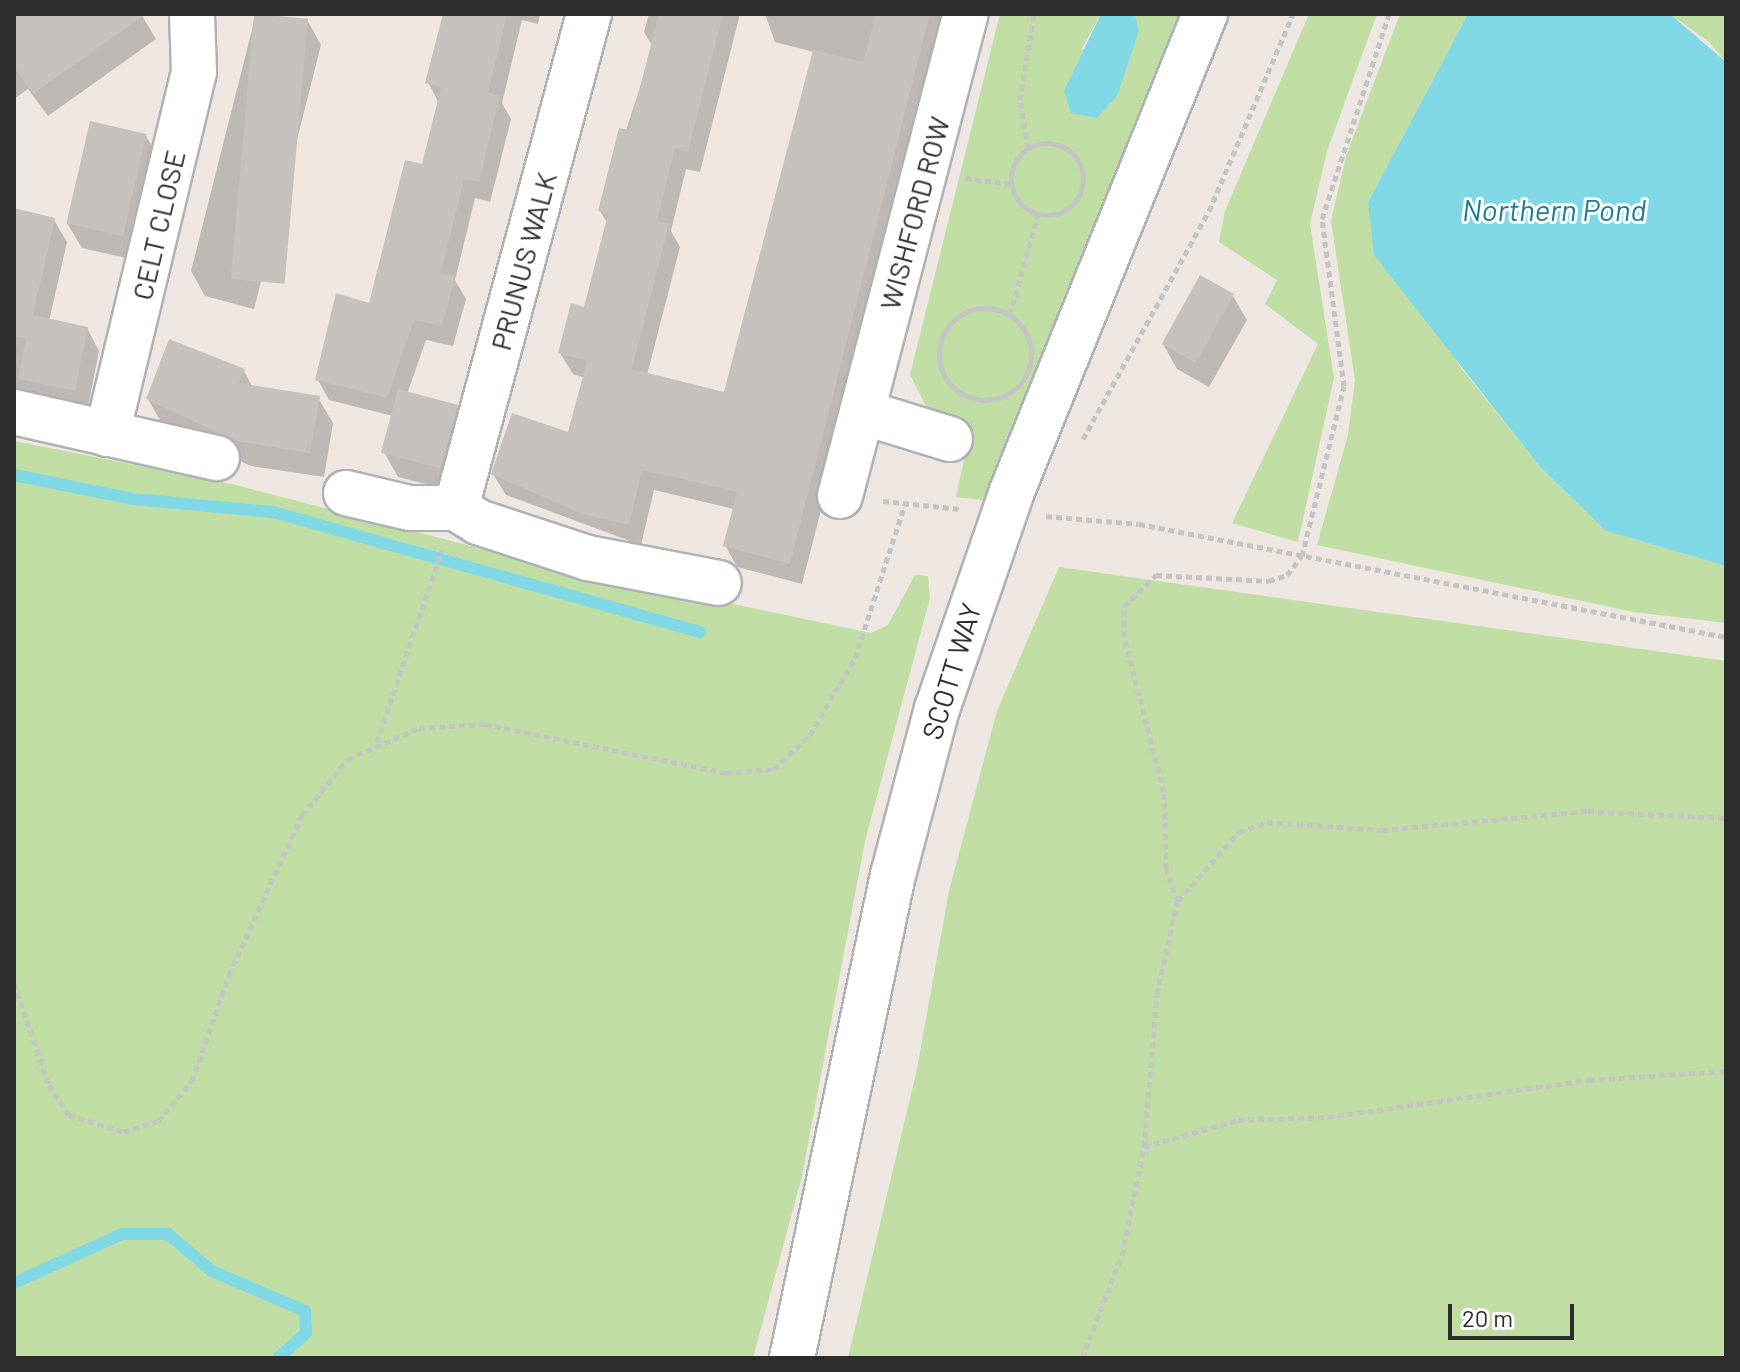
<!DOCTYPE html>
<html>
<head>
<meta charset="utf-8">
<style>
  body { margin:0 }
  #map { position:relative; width:1740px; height:1372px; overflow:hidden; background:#ede6e1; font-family:Barlow,sans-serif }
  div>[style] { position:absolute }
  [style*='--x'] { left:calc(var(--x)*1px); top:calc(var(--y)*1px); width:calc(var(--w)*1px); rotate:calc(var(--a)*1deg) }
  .green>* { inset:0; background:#c0dea3 }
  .water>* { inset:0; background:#7fd8e4 }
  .shadow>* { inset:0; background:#0003 }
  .stream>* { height:12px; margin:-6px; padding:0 6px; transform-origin:6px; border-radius:6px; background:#7fd8e4 }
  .building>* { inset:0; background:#c6c1bc; transform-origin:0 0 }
  .path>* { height:5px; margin-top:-2.5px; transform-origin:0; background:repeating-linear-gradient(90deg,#c4c4c4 0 6px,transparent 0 10px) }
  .path>.ring { margin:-2.5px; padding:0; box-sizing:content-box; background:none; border:5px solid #c4c4c4; border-radius:50% }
  .roads { filter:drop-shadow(2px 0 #adb1b8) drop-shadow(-2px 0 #adb1b8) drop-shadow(0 2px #adb1b8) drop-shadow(0 -2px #adb1b8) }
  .minor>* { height:44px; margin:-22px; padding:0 22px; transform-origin:22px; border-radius:22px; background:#fff }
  span { translate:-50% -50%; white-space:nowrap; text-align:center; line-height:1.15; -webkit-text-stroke:6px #fff; paint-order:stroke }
  .street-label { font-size:28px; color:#2d2d2d }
  .water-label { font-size:30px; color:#1b7c94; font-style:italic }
  .frame { position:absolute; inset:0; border:16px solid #2d2d2d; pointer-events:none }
  .scale { position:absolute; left:1448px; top:1304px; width:126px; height:36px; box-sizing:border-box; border:4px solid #2d2d2d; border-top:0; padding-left:10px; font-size:24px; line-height:28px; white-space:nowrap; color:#2d2d2d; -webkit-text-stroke:6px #fff; paint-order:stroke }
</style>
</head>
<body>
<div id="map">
  <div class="green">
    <i style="clip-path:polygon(1000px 14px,1101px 14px,1081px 50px,1139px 31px,1135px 14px,1185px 14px,991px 501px,956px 497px,969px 436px,931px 416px,910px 375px)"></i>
    <i style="clip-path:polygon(1309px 14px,1377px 14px,1327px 151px,1310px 224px,1334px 378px,1298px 542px,1232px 523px,1318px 344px,1265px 304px,1277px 280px,1219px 242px,1225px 211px)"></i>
    <i style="clip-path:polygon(1400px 14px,1468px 14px,1368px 202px,1459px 365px,1540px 467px,1606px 531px,1726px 566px,1726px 623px,1634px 612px,1317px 545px,1348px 435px,1355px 380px,1331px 221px,1346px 156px)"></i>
    <i style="clip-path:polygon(1670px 14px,1726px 14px,1726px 62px,1709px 42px)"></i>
    <i style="clip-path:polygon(14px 441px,232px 484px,521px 559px,871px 633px,888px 625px,915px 575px,928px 576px,930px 598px,865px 841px,802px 1176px,753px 1358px,14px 1358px)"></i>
    <i style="clip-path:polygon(1059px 567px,1726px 661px,1726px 1358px,848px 1358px,917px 1069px,949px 891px,997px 711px)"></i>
  </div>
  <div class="water">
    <i style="clip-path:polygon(1101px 14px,1135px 14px,1139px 31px,1117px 96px,1097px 118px,1071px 113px,1064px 91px)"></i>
    <i style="clip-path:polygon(1468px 14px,1670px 14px,1726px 62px,1726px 566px,1606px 531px,1540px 467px,1374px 255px,1368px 202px)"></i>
  </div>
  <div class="shadow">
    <i style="clip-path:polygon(14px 14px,141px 14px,156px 39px,48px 116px,28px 89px,14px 99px)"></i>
    <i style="clip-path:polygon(256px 14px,307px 20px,321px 45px,254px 309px,205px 296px,191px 271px)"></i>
    <i style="clip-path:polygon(445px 14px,540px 14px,538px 24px,522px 20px,502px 103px,511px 119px,490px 202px,475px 198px,455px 280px,466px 299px,453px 346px,426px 340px,407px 394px,457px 407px,471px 431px,454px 491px,398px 477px,384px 452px,393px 416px,329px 400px,318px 380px,370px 305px,423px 166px,439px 103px,428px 82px)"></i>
    <i style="clip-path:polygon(649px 14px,740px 14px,700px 172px,686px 169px,671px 231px,680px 247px,647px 375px,726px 395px,814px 52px,775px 42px,765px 14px,949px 14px,802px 584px,737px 567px,725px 545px,734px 509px,654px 490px,641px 545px,506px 495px,493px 474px,570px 434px,585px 378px,573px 374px,560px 353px,585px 309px,608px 224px,600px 211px,653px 47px,644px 32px)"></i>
    <i style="clip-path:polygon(146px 136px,160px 160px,139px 261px,82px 248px,67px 223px)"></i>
    <i style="clip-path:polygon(14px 210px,54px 220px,67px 242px,49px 321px,87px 328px,99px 351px,87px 412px,14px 397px)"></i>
    <i style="clip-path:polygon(1233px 296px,1247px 320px,1209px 387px,1177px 369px,1163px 344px)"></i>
    <i style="clip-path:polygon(244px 371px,253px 388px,318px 398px,333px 423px,324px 477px,251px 466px,162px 424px,148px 399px)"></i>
  </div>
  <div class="stream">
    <i style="--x:14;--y:475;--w:121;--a:11.4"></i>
    <i style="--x:133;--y:499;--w:141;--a:5.3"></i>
    <i style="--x:273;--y:512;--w:444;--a:15.7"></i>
    <i style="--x:14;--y:1283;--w:119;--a:-24.4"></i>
    <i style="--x:122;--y:1234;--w:46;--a:0"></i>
    <i style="--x:168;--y:1234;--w:57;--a:40.1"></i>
    <i style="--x:212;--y:1271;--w:101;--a:23.3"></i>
    <i style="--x:305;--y:1311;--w:22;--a:87"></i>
    <i style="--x:306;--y:1333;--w:38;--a:138"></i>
  </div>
  <div class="building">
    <i style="clip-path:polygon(14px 14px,146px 14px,33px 94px,14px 67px)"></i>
    <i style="left:254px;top:14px;width:54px;height:266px;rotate:5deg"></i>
    <i style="clip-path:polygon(443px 14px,507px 14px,488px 93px,500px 96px,479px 182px,464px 179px,451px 232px,440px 273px,455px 276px,442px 326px,414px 320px,387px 398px,315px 380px,336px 293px,369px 303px,405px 160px,422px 164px,441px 87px,425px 83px)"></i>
    <i style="clip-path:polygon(659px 14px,723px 14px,688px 152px,675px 148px,657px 221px,669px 224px,632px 369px,724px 392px,813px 50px,863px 62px,876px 14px,930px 14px,790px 564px,723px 546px,737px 492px,642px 470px,629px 525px,582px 514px,491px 474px,512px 413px,568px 432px,587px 361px,558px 353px,571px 303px,584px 307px,608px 214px,598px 211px,619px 128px,629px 130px)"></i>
    <i style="left:90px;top:121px;width:58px;height:105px;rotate:13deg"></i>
    <i style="clip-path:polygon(14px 208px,55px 218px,33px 315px,88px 327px,75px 391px,18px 379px,26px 338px,14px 337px)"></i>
    <i style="left:1200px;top:275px;width:39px;height:79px;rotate:29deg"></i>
    <i style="clip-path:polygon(169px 339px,245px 369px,239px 383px,320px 396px,310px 453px,235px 441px,146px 399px)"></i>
    <i style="left:398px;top:389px;width:62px;height:66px;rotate:15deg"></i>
  </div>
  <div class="path">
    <i class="ring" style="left:1011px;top:143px;width:67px;height:67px"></i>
    <i style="--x:1028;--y:148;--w:49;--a:-99.5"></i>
    <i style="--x:1020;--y:100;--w:87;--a:-80.8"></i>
    <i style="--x:965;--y:178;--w:47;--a:7.3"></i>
    <i class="ring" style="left:939px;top:308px;width:87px;height:87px"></i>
    <i style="--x:1010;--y:315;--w:105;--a:-74.5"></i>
    <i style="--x:1083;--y:439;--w:260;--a:-61.1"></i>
    <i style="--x:1209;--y:211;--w:214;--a:-66.9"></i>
    <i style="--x:883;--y:501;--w:78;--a:5.9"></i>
    <i style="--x:1046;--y:516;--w:93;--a:4.9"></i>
    <i style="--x:1139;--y:524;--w:598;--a:10.9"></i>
    <i style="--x:377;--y:742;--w:203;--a:-71.3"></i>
    <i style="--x:1178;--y:901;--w:92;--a:-48.5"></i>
    <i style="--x:1239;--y:832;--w:30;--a:-20"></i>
    <i style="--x:1267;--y:822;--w:115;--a:4"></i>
    <i style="--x:1382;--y:830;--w:207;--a:-5.3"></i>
    <i style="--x:1588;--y:811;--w:138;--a:2.9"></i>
    <i style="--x:14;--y:983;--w:108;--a:71.1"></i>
    <i style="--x:49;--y:1085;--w:36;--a:56"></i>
    <i style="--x:69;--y:1115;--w:58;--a:17.2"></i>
    <i style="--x:124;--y:1132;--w:36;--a:-18"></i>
    <i style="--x:158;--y:1121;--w:52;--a:-49.6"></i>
    <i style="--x:192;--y:1081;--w:112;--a:-70.8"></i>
    <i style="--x:229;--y:975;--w:176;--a:-65.5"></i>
    <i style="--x:302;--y:815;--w:72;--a:-50.6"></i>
    <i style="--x:348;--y:759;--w:77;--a:-23.6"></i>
    <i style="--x:419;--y:728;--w:66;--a:-3.5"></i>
    <i style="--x:485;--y:724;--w:246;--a:11.5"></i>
    <i style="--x:726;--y:773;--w:48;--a:-4.8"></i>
    <i style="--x:774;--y:769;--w:50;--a:-43.4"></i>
    <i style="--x:810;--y:735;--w:89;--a:-59.7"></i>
    <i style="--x:855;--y:658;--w:162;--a:-72"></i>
    <i style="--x:1144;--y:1147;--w:98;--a:-16"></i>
    <i style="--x:1238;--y:1120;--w:90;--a:-1.9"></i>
    <i style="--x:1328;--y:1117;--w:264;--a:-8.1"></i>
    <i style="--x:1589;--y:1080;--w:137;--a:-3.8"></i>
    <i style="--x:1082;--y:1358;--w:110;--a:-68.8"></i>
    <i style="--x:1122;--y:1255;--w:110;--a:-78.5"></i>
    <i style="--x:1144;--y:1147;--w:154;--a:-85.1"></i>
    <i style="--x:1157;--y:994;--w:94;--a:-77.7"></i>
    <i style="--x:1177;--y:902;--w:35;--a:-108"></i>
    <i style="--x:1166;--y:869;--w:77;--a:-91.5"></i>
    <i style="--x:1164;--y:792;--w:161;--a:-104.4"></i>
    <i style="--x:1124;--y:636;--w:30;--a:-90"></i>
    <i style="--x:1124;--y:606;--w:45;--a:-44.1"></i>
    <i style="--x:1156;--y:575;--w:113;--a:3"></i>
    <i style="--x:1269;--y:581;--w:19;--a:-18"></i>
    <i style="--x:1287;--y:575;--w:24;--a:-52"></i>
    <i style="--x:1302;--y:556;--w:175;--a:-76.1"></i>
    <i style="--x:1344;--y:386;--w:168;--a:-97.5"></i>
    <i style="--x:1322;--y:219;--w:216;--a:-71.9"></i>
  </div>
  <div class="roads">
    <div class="minor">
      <i style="--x:14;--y:412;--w:208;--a:12.8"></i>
      <i style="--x:862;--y:412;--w:92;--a:17.1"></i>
      <i style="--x:107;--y:434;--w:372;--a:-76.5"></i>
      <i style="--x:194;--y:72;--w:58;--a:-92"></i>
      <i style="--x:346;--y:493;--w:66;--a:13.2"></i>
      <i style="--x:410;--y:508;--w:46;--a:0"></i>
      <i style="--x:456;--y:508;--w:26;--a:32"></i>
      <i style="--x:478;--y:522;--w:116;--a:18.1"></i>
      <i style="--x:588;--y:558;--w:133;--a:10.8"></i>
      <i style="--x:840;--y:496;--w:498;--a:-75.4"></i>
      <i style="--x:456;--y:508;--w:512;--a:-74.93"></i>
      <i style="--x:792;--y:1358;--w:493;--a:-78.2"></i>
      <i style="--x:893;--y:875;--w:172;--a:-75.2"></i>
      <i style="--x:937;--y:709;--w:231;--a:-71"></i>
      <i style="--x:1012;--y:491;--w:515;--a:-67.97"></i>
    </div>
  </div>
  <div class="street-label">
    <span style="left:914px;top:213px;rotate:-75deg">WISHFORD ROW</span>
    <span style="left:158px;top:225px;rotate:-77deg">CELT CLOSE</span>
    <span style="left:523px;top:261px;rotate:-75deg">PRUNUS WALK</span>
    <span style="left:951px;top:671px;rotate:-73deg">SCOTT WAY</span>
  </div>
  <div class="water-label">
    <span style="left:1554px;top:209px">Northern Pond</span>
  </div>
  <div class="frame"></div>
  <div class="scale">20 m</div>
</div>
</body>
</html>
